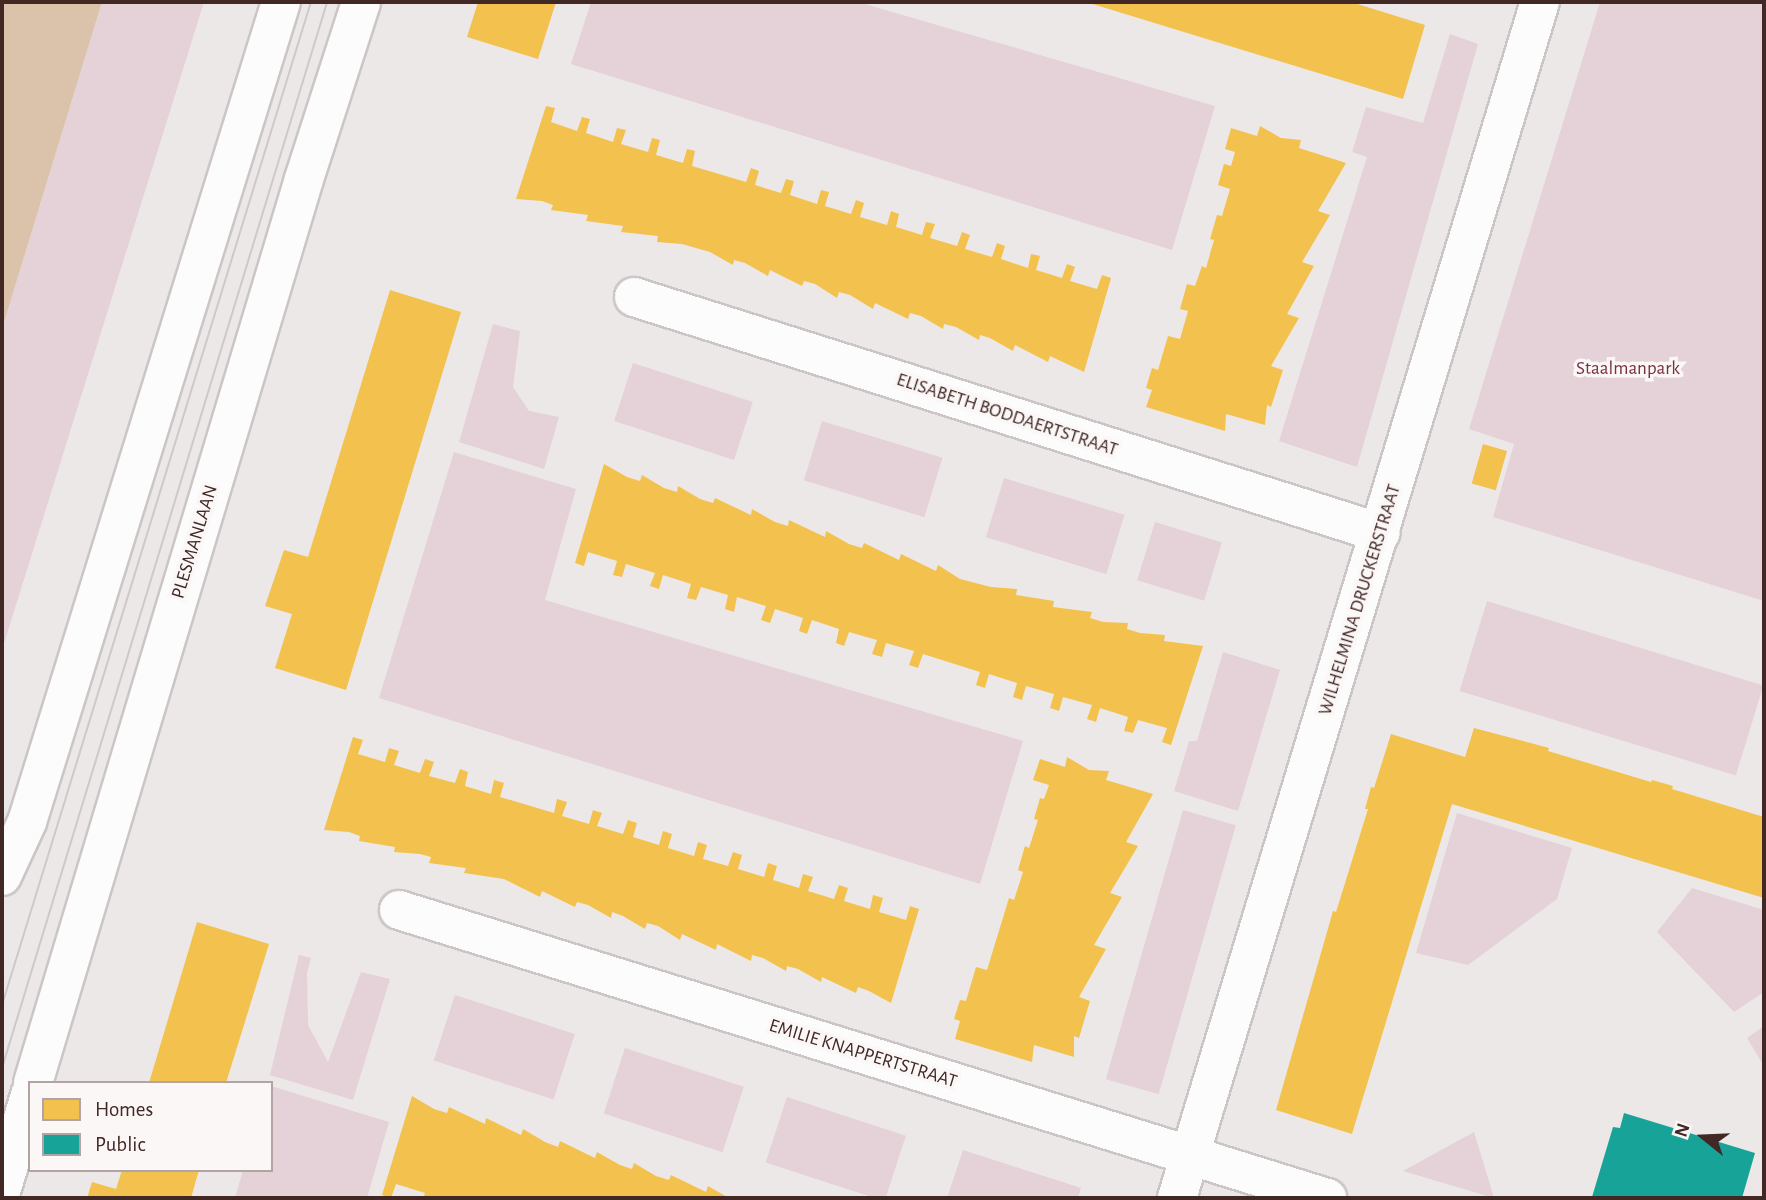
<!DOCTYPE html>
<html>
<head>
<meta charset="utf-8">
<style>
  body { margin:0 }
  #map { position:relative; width:1766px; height:1200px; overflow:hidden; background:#ede8e8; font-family:"Alegreya Sans",sans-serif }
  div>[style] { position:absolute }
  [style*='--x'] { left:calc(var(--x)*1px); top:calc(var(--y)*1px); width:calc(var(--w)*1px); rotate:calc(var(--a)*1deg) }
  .green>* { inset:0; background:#e5d1d8; transform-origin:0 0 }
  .water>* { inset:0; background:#dac3aa }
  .homes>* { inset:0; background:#f2c14e; transform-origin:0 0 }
  .public>* { inset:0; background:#17a398 }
  .roads { filter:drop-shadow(2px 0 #cbc6c5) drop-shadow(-2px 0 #cbc6c5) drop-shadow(0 2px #cbc6c5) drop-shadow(0 -2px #cbc6c5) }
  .street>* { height:38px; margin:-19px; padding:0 19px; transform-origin:19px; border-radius:19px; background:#fcfcfc }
  .secondary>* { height:38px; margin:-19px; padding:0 19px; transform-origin:19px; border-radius:19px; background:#fcfcfc }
  .tram>* { height:2px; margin:-1px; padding:0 1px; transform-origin:1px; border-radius:1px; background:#cdc9c9 }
  span { translate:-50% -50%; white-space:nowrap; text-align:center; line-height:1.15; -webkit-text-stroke:7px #fbf7f7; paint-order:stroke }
  .park-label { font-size:19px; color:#782f40 }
  .street-label { font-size:19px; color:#412824 }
  .frame { position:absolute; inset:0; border:4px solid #412824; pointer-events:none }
  .legend { position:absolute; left:28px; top:1081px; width:245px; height:91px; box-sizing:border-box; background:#fbf7f7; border:2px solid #b1a4a3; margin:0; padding:9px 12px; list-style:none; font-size:21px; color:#412824 }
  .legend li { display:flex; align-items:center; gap:14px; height:35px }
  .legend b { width:35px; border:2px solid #b1a4a3 }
  .north { position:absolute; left:1668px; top:1102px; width:70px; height:70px; -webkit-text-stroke:5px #fbf7f7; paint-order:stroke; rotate:288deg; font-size:19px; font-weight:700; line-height:28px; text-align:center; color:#412824 }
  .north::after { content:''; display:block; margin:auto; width:24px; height:32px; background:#412824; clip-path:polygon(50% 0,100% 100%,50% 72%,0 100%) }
</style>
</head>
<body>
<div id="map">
  <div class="green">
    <i style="clip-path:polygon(102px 2px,204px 2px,2px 650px,2px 329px)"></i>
    <i style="clip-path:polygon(591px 2px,858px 2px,1215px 106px,1172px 250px,571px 64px)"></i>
    <i style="clip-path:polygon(1600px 2px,1764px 2px,1764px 601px,1493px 517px,1514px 444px,1469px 429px)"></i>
    <i style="clip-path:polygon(1450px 34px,1478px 44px,1357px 467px,1279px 441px,1367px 157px,1352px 152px,1366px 107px,1423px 123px)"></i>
    <i style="clip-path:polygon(493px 324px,520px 331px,513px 387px,529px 411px,559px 417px,544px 469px,459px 442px)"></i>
    <i style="left:633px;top:363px;width:126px;height:61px;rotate:18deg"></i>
    <i style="left:822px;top:421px;width:126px;height:62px;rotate:17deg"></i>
    <i style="clip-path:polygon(454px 452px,576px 489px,545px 600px,1023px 741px,980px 884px,379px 698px)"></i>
    <i style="left:1004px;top:478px;width:126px;height:62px;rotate:17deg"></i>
    <i style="left:1155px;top:522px;width:70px;height:61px;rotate:17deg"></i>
    <i style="left:1487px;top:601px;width:289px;height:94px;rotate:17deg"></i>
    <i style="clip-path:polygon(1223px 652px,1280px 670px,1238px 811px,1174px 791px,1189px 741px,1197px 741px)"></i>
    <i style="left:1183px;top:810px;width:55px;height:280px;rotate:16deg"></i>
    <i style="clip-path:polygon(1457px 813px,1572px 848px,1557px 899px,1468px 965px,1416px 953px)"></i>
    <i style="clip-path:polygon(1692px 888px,1764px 910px,1764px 992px,1734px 1012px,1657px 932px)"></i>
    <i style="clip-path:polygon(299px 955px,311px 958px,307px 973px,308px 1025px,328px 1062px,361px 972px,390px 979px,353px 1100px,270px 1075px)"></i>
    <i style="left:455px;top:995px;width:126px;height:69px;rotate:18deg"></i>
    <i style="clip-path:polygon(1764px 1026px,1764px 1066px,1747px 1038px)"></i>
    <i style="left:625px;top:1048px;width:125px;height:69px;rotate:18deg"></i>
    <i style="clip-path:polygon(271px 1086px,389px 1122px,367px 1198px,235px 1198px,243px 1170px,271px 1170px)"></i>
    <i style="left:787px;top:1097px;width:125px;height:69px;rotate:18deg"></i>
    <i style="clip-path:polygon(1474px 1132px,1494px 1198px,1403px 1171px)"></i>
    <i style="clip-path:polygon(963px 1150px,1081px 1188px,1078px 1198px,947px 1198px)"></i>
  </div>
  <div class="water">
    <i style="clip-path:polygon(2px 2px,102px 2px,2px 329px)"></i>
  </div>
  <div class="homes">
    <i style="clip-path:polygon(478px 2px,556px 2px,538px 59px,467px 37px)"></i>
    <i style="clip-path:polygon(1086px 2px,1351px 2px,1425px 25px,1403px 99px)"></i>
    <i style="clip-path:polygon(546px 106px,555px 108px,551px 122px,577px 131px,582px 117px,590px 119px,586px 133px,613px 142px,617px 128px,626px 130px,621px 144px,648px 152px,652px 138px,660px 140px,656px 155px,683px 163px,687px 149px,695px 151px,692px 166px,746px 182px,751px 168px,759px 171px,755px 185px,781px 193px,786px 179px,794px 181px,790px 195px,817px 204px,821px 190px,829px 192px,825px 206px,851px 214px,856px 200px,864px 203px,860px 217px,887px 225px,891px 211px,899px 214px,896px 227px,922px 235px,926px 222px,935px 224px,930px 238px,957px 246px,962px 232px,970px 235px,965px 249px,992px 257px,997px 243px,1005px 246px,1001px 259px,1028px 268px,1031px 254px,1040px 256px,1036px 270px,1062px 278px,1067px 264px,1075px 267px,1070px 281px,1097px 289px,1102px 275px,1111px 278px,1084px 372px,1050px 356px,1048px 362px,1015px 345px,1013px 351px,990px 338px,980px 335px,979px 340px,956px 327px,944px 324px,943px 329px,921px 316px,910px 313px,908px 319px,875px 303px,873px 309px,850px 295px,839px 292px,837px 298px,815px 284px,804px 281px,802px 286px,770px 270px,768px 276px,745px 263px,734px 260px,733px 265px,710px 252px,682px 244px,657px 242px,658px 236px,621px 232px,623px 226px,586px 221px,588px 215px,551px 210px,553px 205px,542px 201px,516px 199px)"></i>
    <i style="clip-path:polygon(1260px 126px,1281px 138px,1301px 140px,1299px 148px,1346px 163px,1318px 211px,1330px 215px,1302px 262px,1314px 266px,1287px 314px,1299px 318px,1271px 366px,1283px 370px,1271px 407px,1267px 405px,1265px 425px,1226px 414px,1225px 431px,1146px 407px,1152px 390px,1146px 388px,1152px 368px,1158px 370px,1168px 336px,1180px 339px,1188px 311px,1180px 309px,1187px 284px,1195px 286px,1202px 266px,1206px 268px,1214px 240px,1210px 239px,1217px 215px,1222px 216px,1230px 189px,1218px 185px,1224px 164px,1231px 166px,1235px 152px,1225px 149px,1231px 128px,1257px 136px)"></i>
    <i style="clip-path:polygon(390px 290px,461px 312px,346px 690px,275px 668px,292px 614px,265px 606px,284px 550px,308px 557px)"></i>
    <i style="left:1483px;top:444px;width:25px;height:41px;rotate:16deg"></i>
    <i style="clip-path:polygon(604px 464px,627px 477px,640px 481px,642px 475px,664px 488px,677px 492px,678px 486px,700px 499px,713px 503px,715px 498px,751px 515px,752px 509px,775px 522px,788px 526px,789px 520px,825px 537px,826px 531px,849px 544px,862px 548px,864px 543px,899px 560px,901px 554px,936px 571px,938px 565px,960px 579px,991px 587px,1017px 589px,1016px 595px,1054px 601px,1053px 607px,1092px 612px,1090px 618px,1103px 622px,1128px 623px,1127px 629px,1140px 633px,1165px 635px,1164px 641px,1203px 646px,1171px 745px,1162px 742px,1167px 728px,1138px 720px,1133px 733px,1124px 731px,1128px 717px,1100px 708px,1096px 722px,1087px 719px,1092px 705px,1063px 697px,1059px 711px,1050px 708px,1054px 694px,1026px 686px,1022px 700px,1013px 697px,1017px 683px,989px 674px,985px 688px,976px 685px,980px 672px,923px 654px,918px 668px,909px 665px,914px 651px,886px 643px,882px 657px,872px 654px,877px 640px,849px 632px,844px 646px,836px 643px,839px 629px,812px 620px,807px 634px,799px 631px,803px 618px,775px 609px,770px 623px,761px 620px,766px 606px,737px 597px,734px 612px,725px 609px,728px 595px,701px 587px,696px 600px,687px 598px,691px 584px,663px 575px,659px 589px,650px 586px,655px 573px,626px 564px,622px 577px,613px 575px,617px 561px,588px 552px,584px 566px,575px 563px)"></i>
    <i style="clip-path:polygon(1474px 728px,1549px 748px,1548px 751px,1651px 782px,1652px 780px,1673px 786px,1672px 789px,1764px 817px,1764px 898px,1452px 804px,1352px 1134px,1276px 1110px,1333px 911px,1336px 912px,1368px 809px,1365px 809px,1371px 787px,1374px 788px,1391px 734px,1465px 757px)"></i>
    <i style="clip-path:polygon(353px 737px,363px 740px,358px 754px,385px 762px,389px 748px,399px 751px,394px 765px,420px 773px,425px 759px,434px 762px,429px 776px,455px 783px,460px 769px,468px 772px,465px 786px,491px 794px,494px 780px,504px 783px,500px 797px,554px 813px,557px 799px,567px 802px,562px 816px,589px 824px,593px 810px,602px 813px,597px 826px,623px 834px,628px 820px,637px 823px,633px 837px,659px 845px,663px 831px,672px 834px,668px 848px,694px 856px,698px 842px,707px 845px,703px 859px,728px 866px,733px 852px,742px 855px,738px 869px,764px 877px,768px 863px,777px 866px,773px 880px,799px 888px,803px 874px,813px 877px,808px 891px,834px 899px,839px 885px,848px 888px,844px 901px,870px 909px,873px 895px,883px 898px,879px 912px,906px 920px,910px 906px,919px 909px,891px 1003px,869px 991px,858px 987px,856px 993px,822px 977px,821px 982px,798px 969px,787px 966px,786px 971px,763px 958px,752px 955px,751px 961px,717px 944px,716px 950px,682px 934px,680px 940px,658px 926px,647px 923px,645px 929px,623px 916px,612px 912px,611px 918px,588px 905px,577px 902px,575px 907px,542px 891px,540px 897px,504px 879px,464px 873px,466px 868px,429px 863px,431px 857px,420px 854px,394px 852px,395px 847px,359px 841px,360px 836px,349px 832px,324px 830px)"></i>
    <i style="clip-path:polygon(1067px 757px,1089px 770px,1109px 771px,1106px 780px,1153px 794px,1126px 842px,1138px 846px,1110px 893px,1122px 897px,1094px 945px,1106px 949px,1079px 997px,1090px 1001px,1079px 1038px,1074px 1036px,1074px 1057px,1034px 1045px,1032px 1062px,955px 1039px,960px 1021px,954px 1019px,960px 1000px,966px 1001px,976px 967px,987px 970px,1009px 898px,1014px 900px,1023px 872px,1018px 870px,1025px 846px,1029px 848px,1038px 820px,1034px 819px,1040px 798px,1044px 799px,1049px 785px,1033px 780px,1040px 759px,1065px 767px)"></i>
    <i style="clip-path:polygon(197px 922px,269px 944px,226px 1083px,149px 1083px)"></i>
    <i style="clip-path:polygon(412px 1096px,434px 1109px,447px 1113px,449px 1107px,485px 1124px,486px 1118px,521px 1135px,523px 1129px,545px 1142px,558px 1147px,560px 1141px,595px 1158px,597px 1152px,620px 1165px,632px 1169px,634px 1163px,656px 1176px,669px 1180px,671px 1175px,706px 1192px,708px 1186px,729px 1198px,423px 1198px,425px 1193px,396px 1184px,391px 1198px,382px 1195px)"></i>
    <i style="clip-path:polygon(122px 1170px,199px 1170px,191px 1198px,87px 1198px,92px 1182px,116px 1189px)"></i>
  </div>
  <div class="public">
    <i style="clip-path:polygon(1624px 1113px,1755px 1153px,1742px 1198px,1592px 1197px,1613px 1127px,1620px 1128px)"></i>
  </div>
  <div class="roads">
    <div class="street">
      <i style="--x:634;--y:297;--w:783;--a:17.53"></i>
      <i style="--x:399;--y:910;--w:972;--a:17.24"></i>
      <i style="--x:1177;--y:1198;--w:1250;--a:-73.12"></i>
    </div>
    <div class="secondary">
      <i style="--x:2;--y:876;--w:60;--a:-65.2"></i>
      <i style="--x:27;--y:822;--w:858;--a:-72.79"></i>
      <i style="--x:33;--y:1083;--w:944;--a:-73.31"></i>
      <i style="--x:304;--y:179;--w:186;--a:-72.1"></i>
      <i style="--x:2;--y:1188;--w:97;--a:-73.2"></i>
    </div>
  </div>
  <div class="tram">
    <i style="--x:2;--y:1005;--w:1050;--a:-72.88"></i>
    <i style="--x:2;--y:1068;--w:1114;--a:-73.04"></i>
  </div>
  <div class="park-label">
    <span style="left:1628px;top:369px">Staalmanpark</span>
  </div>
  <div class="street-label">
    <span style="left:1007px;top:415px;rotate:18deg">ELISABETH BODDAERTSTRAAT</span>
    <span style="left:195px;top:542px;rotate:-73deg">PLESMANLAAN</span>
    <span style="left:1360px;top:600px;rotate:-73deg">WILHELMINA DRUCKERSTRAAT</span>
    <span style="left:863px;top:1054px;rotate:17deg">EMILIE KNAPPERTSTRAAT</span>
  </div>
  <div class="frame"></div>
  <ul class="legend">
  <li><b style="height:19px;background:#f2c14e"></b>Homes</li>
  <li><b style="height:19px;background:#17a398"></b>Public</li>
  </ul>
  <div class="north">N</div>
</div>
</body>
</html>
